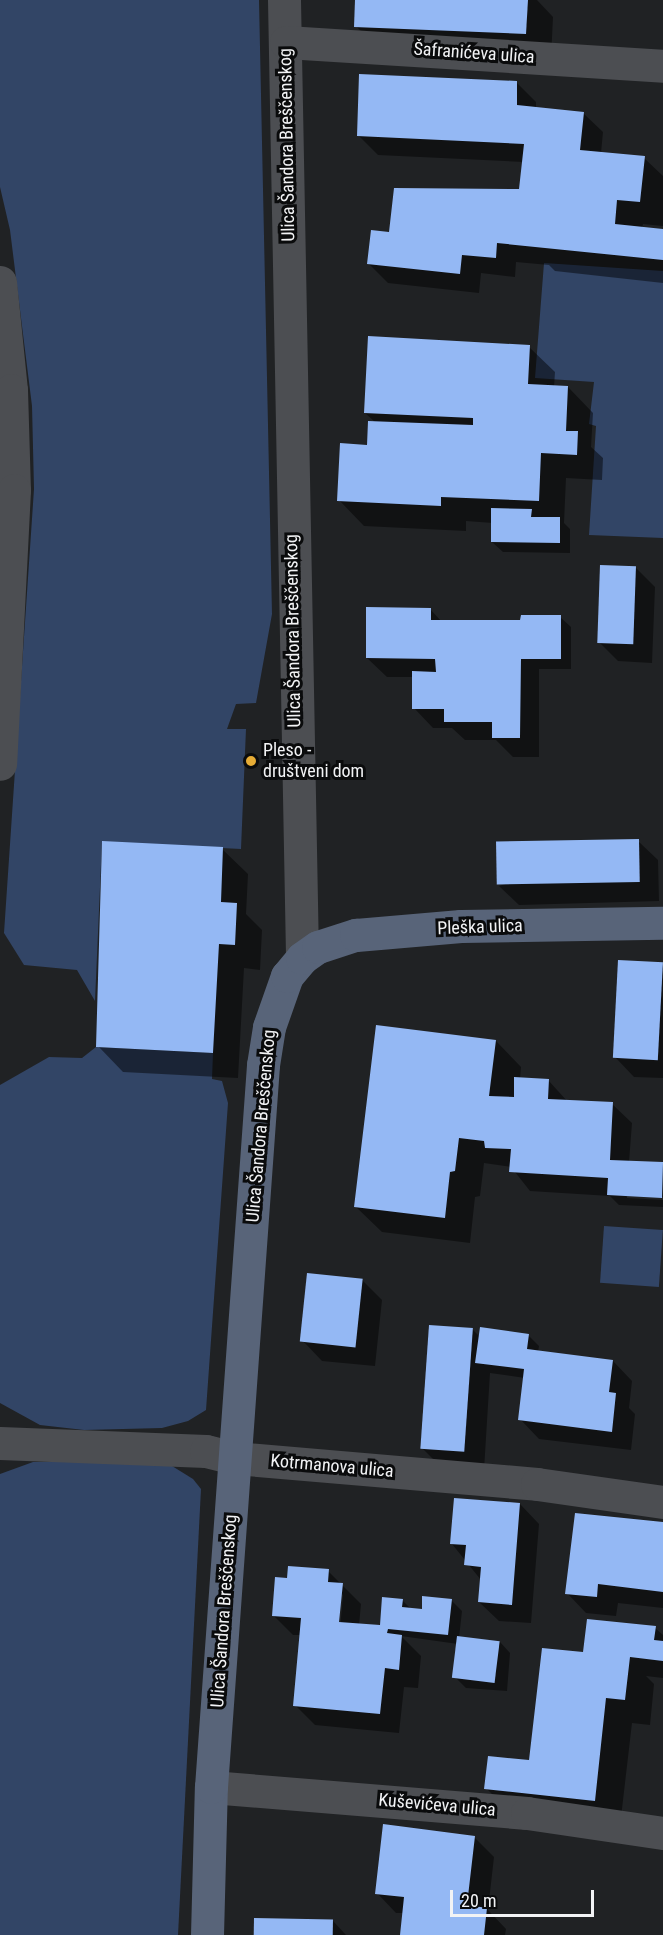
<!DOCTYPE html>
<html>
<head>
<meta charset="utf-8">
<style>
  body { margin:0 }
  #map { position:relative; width:663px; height:1935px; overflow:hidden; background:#202224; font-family:"Roboto Condensed",sans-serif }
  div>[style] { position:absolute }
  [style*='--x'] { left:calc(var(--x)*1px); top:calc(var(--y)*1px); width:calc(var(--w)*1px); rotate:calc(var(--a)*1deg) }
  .green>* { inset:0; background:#324566; transform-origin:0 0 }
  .shadow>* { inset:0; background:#0007 }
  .building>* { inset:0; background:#94b8f4; transform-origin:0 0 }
  .street>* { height:33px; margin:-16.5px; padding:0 16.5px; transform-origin:16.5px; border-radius:16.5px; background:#4c4e52 }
  .secondary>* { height:33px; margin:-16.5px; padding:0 16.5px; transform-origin:16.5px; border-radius:16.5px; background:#586479 }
  .dots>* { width:16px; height:16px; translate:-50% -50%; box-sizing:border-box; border:3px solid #0a0b0c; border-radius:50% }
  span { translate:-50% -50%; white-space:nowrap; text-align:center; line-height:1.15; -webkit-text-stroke:6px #0a0b0c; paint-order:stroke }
  .street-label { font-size:18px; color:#f2f3f5 }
  .poi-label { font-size:18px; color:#f2f3f5 }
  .left { translate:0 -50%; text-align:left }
  .scale { position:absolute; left:450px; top:1890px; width:144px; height:27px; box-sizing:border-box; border:3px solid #f2f3f5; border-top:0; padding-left:8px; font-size:18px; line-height:21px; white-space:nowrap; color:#f2f3f5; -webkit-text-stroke:4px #0a0b0c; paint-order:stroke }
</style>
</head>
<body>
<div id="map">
  <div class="green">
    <i style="clip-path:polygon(0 0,259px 0,272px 614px,256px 703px,236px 704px,227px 729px,246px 729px,241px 849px,102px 842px,95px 1001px,77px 970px,24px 965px,4px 933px,34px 489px,32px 406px,10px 230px,0 187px)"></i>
    <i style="clip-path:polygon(544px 263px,663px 271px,663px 538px,589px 535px,596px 426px,589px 424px,594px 382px,535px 378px)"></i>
    <i style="clip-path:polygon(96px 1047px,213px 1053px,212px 1079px,222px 1081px,228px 1103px,206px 1410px,188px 1421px,162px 1428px,84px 1430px,40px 1425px,0 1403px,0 1085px,49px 1057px,82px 1058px)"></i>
    <i style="left:604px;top:1226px;width:59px;height:57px;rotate:4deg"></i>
    <i style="clip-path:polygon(96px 1461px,172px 1466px,193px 1479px,201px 1489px,178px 1935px,0 1935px,0 1474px,33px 1462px)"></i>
  </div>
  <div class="shadow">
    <i style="clip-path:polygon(357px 0,537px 0,553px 17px,551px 58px,381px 52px,356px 26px)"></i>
    <i style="clip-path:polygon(517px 83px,536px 102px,536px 108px,583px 113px,603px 132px,601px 153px,644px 158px,663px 176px,663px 226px,643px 224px,642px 228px,663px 231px,663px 283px,555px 271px,549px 265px,516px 262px,515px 277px,481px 273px,479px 293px,388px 283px,369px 264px,391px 234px,521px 191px,524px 162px,378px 155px,359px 136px)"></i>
    <i style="clip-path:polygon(529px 347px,555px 372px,554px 387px,568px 387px,593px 413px,591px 447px,603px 458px,602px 480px,566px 478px,564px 523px,570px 529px,570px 553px,503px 552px,492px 542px,493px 523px,466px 521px,466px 531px,364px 526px,339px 500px,368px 446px,375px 422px,365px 413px)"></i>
    <i style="clip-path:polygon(636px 568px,655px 587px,652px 663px,618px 661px,599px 642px)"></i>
    <i style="clip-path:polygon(430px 609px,442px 622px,520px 622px,560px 617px,571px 627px,571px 669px,539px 669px,539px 757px,513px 757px,496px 740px,465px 740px,452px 728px,433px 728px,414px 708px,413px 677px,387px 677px,367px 658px)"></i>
    <i style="clip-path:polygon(638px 841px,658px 860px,659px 901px,519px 905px,499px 886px)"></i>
    <i style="clip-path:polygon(222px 849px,248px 874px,246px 914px,262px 930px,260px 970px,244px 968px,238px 1078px,123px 1072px,98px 1046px)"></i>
    <i style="clip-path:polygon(663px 963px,663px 1078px,634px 1077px,615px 1057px)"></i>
    <i style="clip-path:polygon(496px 1041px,521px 1067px,520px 1079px,548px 1080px,568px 1102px,612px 1104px,632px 1123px,629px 1162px,663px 1164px,663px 1197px,627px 1195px,627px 1198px,663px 1200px,663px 1207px,619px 1205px,610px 1196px,530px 1191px,511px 1167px,484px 1163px,480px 1196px,475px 1197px,470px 1243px,382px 1232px,356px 1207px)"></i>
    <i style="clip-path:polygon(362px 1280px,382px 1300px,375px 1366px,322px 1361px,303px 1341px)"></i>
    <i style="clip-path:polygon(472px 1329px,480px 1337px,528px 1335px,539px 1346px,538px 1352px,613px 1361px,632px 1381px,629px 1408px,635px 1414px,631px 1450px,539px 1439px,520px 1419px,525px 1378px,490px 1373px,484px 1470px,442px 1468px,422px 1448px)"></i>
    <i style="clip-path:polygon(520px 1504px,539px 1524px,531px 1623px,499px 1621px,479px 1602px,481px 1580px,452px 1544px)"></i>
    <i style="clip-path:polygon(663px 1524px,663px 1608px,618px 1603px,616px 1616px,586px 1613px,567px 1593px)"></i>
    <i style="clip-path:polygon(evenodd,328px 1571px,361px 1604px,359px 1625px,384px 1627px,402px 1600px,411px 1609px,423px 1610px,451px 1600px,462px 1611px,459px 1638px,500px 1642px,510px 1653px,507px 1691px,466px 1688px,455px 1677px,458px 1644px,401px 1636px,421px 1656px,418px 1688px,404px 1687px,399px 1733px,315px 1725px,295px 1705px,301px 1635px,293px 1635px,273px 1615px,288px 1580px,328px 1571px,340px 1592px,343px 1595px,340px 1629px,337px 1629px,340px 1592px)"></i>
    <i style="clip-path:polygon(655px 1628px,663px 1635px,663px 1678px,646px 1676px,654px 1684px,650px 1725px,632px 1723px,620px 1826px,512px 1814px,486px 1788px,531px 1761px,584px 1654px)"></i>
    <i style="clip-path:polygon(475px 1838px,494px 1857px,488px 1910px,506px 1929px,505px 1935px,401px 1935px,404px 1913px,396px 1913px,377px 1893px)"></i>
    <i style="clip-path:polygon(333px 1921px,346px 1935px,255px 1935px)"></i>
  </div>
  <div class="building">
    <i style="clip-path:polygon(355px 0,528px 0,526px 34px,354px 27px)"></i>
    <i style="clip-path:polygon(359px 74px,517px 81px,517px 105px,584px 112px,580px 150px,645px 156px,640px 202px,617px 200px,615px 224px,663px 229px,663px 260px,497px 243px,496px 258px,462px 255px,460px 274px,367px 264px,371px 230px,389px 232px,394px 188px,519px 189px,524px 144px,357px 136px)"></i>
    <i style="clip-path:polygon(368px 336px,530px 345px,528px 384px,568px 386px,566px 431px,578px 431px,577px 455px,541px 453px,539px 501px,441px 497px,441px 506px,337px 501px,340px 443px,367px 445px,368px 421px,473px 425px,473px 418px,364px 413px)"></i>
    <i style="clip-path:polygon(491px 508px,532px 509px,531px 517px,560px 517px,560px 543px,491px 542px)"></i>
    <i style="left:600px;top:565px;width:36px;height:78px;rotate:2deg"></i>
    <i style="clip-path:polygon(366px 607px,431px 608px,431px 620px,520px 620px,521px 615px,561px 615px,561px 659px,521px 659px,520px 738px,492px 738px,492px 722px,444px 722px,444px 709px,412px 709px,412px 671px,436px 672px,435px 659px,366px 658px)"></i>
    <i style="left:639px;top:839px;width:43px;height:143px;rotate:89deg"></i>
    <i style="clip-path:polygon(102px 841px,223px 847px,221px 902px,237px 903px,235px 945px,219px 944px,213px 1053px,96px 1047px)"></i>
    <i style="left:618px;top:960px;width:45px;height:98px;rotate:3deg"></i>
    <i style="clip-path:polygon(376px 1025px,496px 1040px,489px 1096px,514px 1097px,514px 1077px,549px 1079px,548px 1099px,613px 1102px,610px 1160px,663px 1162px,662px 1198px,607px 1195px,608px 1178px,509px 1172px,511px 1149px,485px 1148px,484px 1141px,459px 1138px,455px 1171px,450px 1172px,445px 1218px,354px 1207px)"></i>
    <i style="left:307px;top:1273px;width:56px;height:69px;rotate:6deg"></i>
    <i style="left:429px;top:1325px;width:44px;height:124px;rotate:4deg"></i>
    <i style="clip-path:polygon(480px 1327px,529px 1334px,527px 1349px,613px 1360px,609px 1392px,616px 1393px,612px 1432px,518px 1420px,524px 1369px,475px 1363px)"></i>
    <i style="clip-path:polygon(454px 1498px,520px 1503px,512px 1605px,478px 1602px,481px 1567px,464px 1565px,466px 1545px,450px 1544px)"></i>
    <i style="clip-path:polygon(575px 1513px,663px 1522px,663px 1592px,598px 1584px,597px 1597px,565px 1594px)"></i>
    <i style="clip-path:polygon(288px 1566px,329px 1569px,328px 1582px,343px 1583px,339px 1622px,380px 1625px,382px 1597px,403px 1599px,402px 1607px,422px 1609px,422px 1596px,452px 1599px,448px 1635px,388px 1629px,387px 1633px,402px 1635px,399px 1670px,385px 1668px,380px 1714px,293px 1706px,301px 1618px,272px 1616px,275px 1577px,287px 1578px)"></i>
    <i style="clip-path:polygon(587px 1619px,656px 1626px,654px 1640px,663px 1641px,663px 1661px,630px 1657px,625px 1700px,606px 1698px,595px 1801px,484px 1789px,488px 1756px,529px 1760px,542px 1648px,583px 1652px)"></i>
    <i style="left:457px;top:1636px;width:43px;height:42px;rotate:7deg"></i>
    <i style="clip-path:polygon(383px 1824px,475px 1836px,467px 1905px,487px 1908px,484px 1935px,400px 1935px,404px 1897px,375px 1894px)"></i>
    <i style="left:254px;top:1918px;width:79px;height:17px;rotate:1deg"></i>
  </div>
  <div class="street">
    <i style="--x:284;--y:0;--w:958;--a:88.92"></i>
    <i style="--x:286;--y:42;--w:378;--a:3.6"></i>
    <i style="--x:0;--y:282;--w:109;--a:84.2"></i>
    <i style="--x:11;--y:390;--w:100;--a:88.3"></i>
    <i style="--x:14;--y:490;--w:274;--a:92.9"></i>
    <i style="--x:0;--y:1443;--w:206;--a:2.2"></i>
    <i style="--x:206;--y:1451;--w:30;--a:14"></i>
    <i style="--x:235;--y:1458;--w:303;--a:4.9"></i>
    <i style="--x:537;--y:1484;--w:127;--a:8.1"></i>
    <i style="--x:211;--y:1787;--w:317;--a:4.7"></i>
    <i style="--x:527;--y:1813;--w:137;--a:8.4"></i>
  </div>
  <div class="secondary">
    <i style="--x:207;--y:1935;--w:148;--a:-88.5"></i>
    <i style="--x:211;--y:1787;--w:724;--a:-85.88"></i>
    <i style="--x:263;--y:1065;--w:38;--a:-81"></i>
    <i style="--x:269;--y:1027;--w:54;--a:-70.6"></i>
    <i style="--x:287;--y:976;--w:23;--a:-50"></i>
    <i style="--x:302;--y:958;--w:19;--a:-35"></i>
    <i style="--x:318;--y:947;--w:40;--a:-18"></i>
    <i style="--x:356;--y:935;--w:105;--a:-4.9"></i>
    <i style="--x:461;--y:926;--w:202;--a:-0.9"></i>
  </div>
  <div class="dots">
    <i style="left:251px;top:761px;background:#e6ac36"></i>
  </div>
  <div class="street-label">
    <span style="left:474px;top:53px;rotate:4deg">Šafranićeva ulica</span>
    <span style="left:287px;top:145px;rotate:-91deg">Ulica Šandora Breščenskog</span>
    <span style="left:293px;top:631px;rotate:-91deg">Ulica Šandora Breščenskog</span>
    <span style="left:480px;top:927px;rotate:-2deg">Pleška ulica</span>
    <span style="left:261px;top:1126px;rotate:-85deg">Ulica Šandora Breščenskog</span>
    <span style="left:332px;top:1466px;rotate:5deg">Kotrmanova ulica</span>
    <span style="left:224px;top:1611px;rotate:-86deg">Ulica Šandora Breščenskog</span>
    <span style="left:437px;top:1805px;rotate:5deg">Kuševićeva ulica</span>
  </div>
  <div class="poi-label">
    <span class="left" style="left:263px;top:761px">Pleso -<br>društveni dom</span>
  </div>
  <div class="scale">20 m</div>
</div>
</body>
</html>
